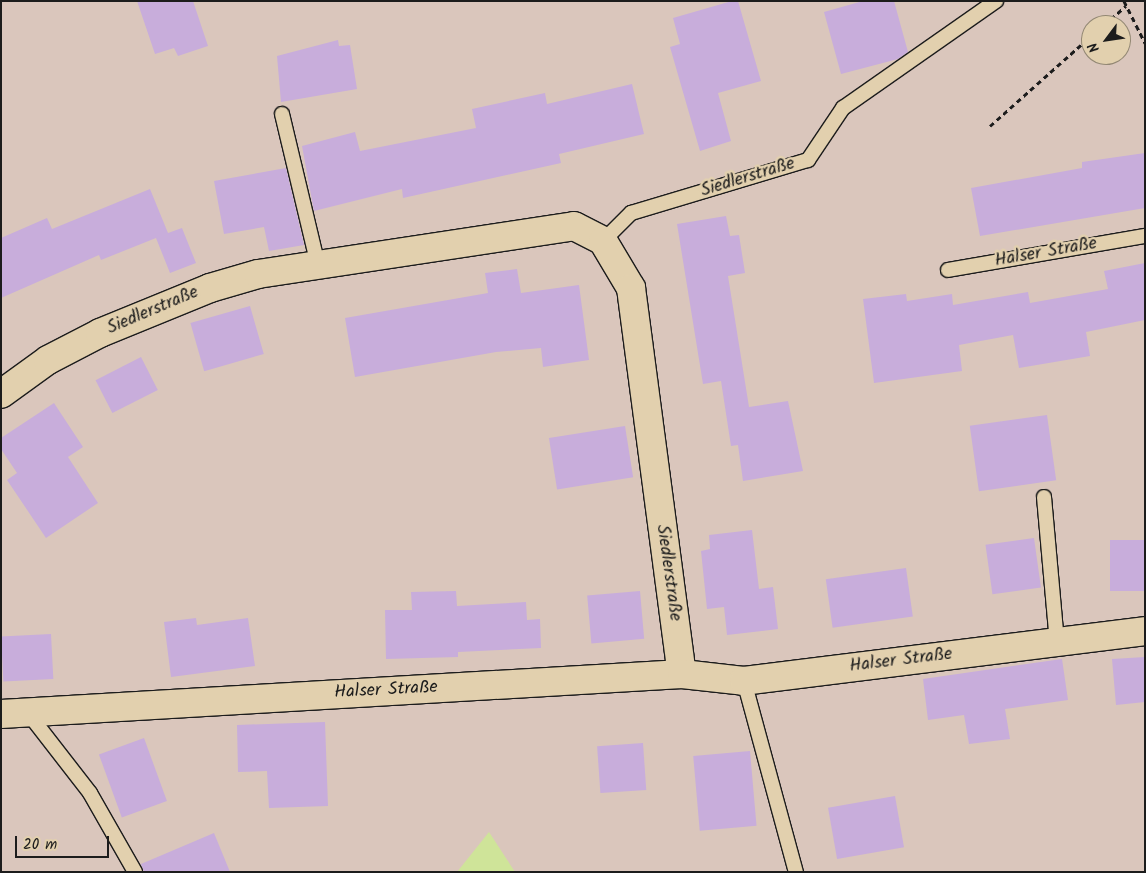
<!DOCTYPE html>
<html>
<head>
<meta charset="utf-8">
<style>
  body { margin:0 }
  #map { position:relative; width:1146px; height:873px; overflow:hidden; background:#dac6bc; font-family:Kalam,sans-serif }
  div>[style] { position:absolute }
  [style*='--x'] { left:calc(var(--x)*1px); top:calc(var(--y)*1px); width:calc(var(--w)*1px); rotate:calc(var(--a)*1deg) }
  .green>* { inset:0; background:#cfe499 }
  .building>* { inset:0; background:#c8addb; transform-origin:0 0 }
  .path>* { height:3px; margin-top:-1.5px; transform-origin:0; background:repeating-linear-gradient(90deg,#1c1c1c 0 5px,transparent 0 9px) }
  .roads { filter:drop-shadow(1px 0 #1c1c1c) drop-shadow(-1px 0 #1c1c1c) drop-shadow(0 1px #1c1c1c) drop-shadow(0 -1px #1c1c1c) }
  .lane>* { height:14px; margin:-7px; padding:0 7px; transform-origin:7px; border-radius:7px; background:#e2d0ae }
  .street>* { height:28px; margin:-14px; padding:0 14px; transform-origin:14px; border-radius:14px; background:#e2d0ae }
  span { translate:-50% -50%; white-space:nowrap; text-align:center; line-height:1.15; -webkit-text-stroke:5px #e2d0ae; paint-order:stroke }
  .street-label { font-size:18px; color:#1c1c1c }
  .frame { position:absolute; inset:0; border:2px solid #1c1c1c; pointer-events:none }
  .north { position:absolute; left:1081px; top:15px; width:50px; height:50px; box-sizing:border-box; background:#e2d0ae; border:1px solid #938874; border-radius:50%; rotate:239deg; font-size:14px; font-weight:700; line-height:20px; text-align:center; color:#1c1c1c }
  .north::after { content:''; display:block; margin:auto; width:18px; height:22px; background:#1c1c1c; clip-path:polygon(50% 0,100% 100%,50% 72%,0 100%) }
  .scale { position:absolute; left:15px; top:836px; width:94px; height:22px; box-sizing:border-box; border:2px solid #1c1c1c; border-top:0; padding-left:6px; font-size:15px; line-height:18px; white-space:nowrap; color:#1c1c1c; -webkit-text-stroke:4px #e2d0ae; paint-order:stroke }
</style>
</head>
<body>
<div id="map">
  <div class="green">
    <i style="clip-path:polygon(489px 832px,515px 872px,457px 872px)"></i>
  </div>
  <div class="building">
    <i style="clip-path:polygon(137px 1px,193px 1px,208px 46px,178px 56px,174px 48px,155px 54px)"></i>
    <i style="clip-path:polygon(732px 1px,738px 1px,761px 81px,718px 93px,731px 141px,700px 151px,670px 47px,680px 44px,673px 18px)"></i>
    <i style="clip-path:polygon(863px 1px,894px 1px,908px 52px,898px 59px,841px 74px,824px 12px)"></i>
    <i style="clip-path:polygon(338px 40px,339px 46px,350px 45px,357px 89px,281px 102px,277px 56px)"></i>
    <i style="clip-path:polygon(632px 84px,644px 134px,559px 154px,561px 163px,403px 198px,402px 189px,314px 211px,302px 146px,355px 132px,360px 151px,476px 128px,472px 109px,545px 93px,547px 104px)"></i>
    <i style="clip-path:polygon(1145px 153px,1145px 208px,980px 236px,971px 188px,1082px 168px,1082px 162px)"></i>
    <i style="clip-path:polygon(286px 168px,304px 245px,269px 251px,264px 227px,224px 234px,214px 181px)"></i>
    <i style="clip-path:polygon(150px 189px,168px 233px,182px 228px,196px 263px,170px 273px,156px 238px,101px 260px,99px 255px,1px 298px,1px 238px,47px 218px,52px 229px)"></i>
    <i style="clip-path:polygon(726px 216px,730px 236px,739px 235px,745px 273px,728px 276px,749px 407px,788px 401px,803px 471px,743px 481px,738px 445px,731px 446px,721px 381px,703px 384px,677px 224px)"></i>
    <i style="clip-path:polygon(1145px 263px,1145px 320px,1086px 332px,1090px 356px,1019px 368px,1013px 335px,959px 345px,962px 371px,874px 383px,863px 299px,906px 294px,907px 301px,952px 294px,953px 305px,1028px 292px,1030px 303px,1108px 289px,1104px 271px)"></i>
    <i style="clip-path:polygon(517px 269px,521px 293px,579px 285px,589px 360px,543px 367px,541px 348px,496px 352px,355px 377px,345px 318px,488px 293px,485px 273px)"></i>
    <i style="left:250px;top:306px;width:50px;height:62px;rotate:74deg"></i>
    <i style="left:141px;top:357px;width:37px;height:51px;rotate:63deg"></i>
    <i style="clip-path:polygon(54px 403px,83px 447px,68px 457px,98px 503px,46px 538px,7px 480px,17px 473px,1px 449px,1px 438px)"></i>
    <i style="left:1047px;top:415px;width:66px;height:78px;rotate:82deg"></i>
    <i style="left:625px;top:426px;width:52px;height:77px;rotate:81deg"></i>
    <i style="clip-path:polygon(752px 530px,759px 589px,773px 587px,778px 629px,727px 635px,724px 607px,707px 609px,701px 551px,710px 549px,709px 535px)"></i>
    <i style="left:1034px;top:538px;width:50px;height:49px;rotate:82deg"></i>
    <i style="left:1145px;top:540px;width:51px;height:35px;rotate:90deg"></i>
    <i style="left:906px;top:568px;width:49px;height:81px;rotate:82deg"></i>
    <i style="clip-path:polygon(456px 591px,457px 606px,526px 602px,527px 620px,540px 619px,541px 648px,458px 652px,458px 657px,386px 659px,385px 610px,412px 610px,411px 592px)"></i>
    <i style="left:640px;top:591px;width:48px;height:53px;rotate:85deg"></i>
    <i style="clip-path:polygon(196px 618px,197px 625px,248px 618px,255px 666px,171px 677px,164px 622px)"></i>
    <i style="left:51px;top:634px;width:45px;height:50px;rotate:87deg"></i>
    <i style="clip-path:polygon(1145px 657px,1145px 702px,1116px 705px,1112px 659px)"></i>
    <i style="clip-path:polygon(1062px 659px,1068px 700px,1005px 709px,1010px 739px,969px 744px,964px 715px,928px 720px,923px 679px)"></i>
    <i style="clip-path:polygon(325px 722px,328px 806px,269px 808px,267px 771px,238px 772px,237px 725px)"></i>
    <i style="left:144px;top:738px;width:67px;height:48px;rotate:70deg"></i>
    <i style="left:643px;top:743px;width:47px;height:46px;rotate:86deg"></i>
    <i style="left:750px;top:751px;width:75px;height:57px;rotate:85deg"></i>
    <i style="left:895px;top:796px;width:52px;height:68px;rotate:80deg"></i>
    <i style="clip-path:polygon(214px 833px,230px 872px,144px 872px,141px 864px)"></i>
  </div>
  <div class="path">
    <i style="--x:1124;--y:1;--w:47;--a:63.4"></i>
    <i style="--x:1104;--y:25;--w:29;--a:-41"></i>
    <i style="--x:990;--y:126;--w:135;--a:-41.7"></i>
  </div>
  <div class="roads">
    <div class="lane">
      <i style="--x:282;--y:114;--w:155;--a:76.6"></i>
      <i style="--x:603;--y:241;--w:40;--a:-45"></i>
      <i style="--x:631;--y:213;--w:185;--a:-16.7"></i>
      <i style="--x:808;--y:160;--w:63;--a:-56.1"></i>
      <i style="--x:843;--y:108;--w:187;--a:-35"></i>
      <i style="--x:948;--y:270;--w:200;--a:-9.8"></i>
      <i style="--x:1044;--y:497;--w:146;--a:84.9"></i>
      <i style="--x:744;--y:681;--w:198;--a:74.8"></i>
      <i style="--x:28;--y:713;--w:101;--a:52.2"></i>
      <i style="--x:90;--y:793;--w:91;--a:60.3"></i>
    </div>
    <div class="street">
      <i style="--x:1;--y:394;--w:58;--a:-35.9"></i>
      <i style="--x:48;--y:360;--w:59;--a:-27.4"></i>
      <i style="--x:100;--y:333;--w:119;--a:-22.2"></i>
      <i style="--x:210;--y:288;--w:50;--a:-16.3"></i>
      <i style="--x:258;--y:274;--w:320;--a:-8.6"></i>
      <i style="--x:574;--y:226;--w:33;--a:27"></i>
      <i style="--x:603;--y:241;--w:55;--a:59.2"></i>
      <i style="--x:631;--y:288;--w:389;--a:82.5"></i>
      <i style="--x:1;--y:714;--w:682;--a:-3.36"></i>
      <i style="--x:682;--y:674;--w:62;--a:6.4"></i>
      <i style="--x:744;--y:681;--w:404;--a:-7.1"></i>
    </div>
  </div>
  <div class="street-label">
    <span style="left:748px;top:178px;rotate:-17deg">Siedlerstraße</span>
    <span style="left:1046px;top:253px;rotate:-10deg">Halser Straße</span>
    <span style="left:153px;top:311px;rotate:-23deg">Siedlerstraße</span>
    <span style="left:668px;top:573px;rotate:82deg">Siedlerstraße</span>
    <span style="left:901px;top:661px;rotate:-7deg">Halser Straße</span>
    <span style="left:386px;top:691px;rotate:-3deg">Halser Straße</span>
  </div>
  <div class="frame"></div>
  <div class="north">N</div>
  <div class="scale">20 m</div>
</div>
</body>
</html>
